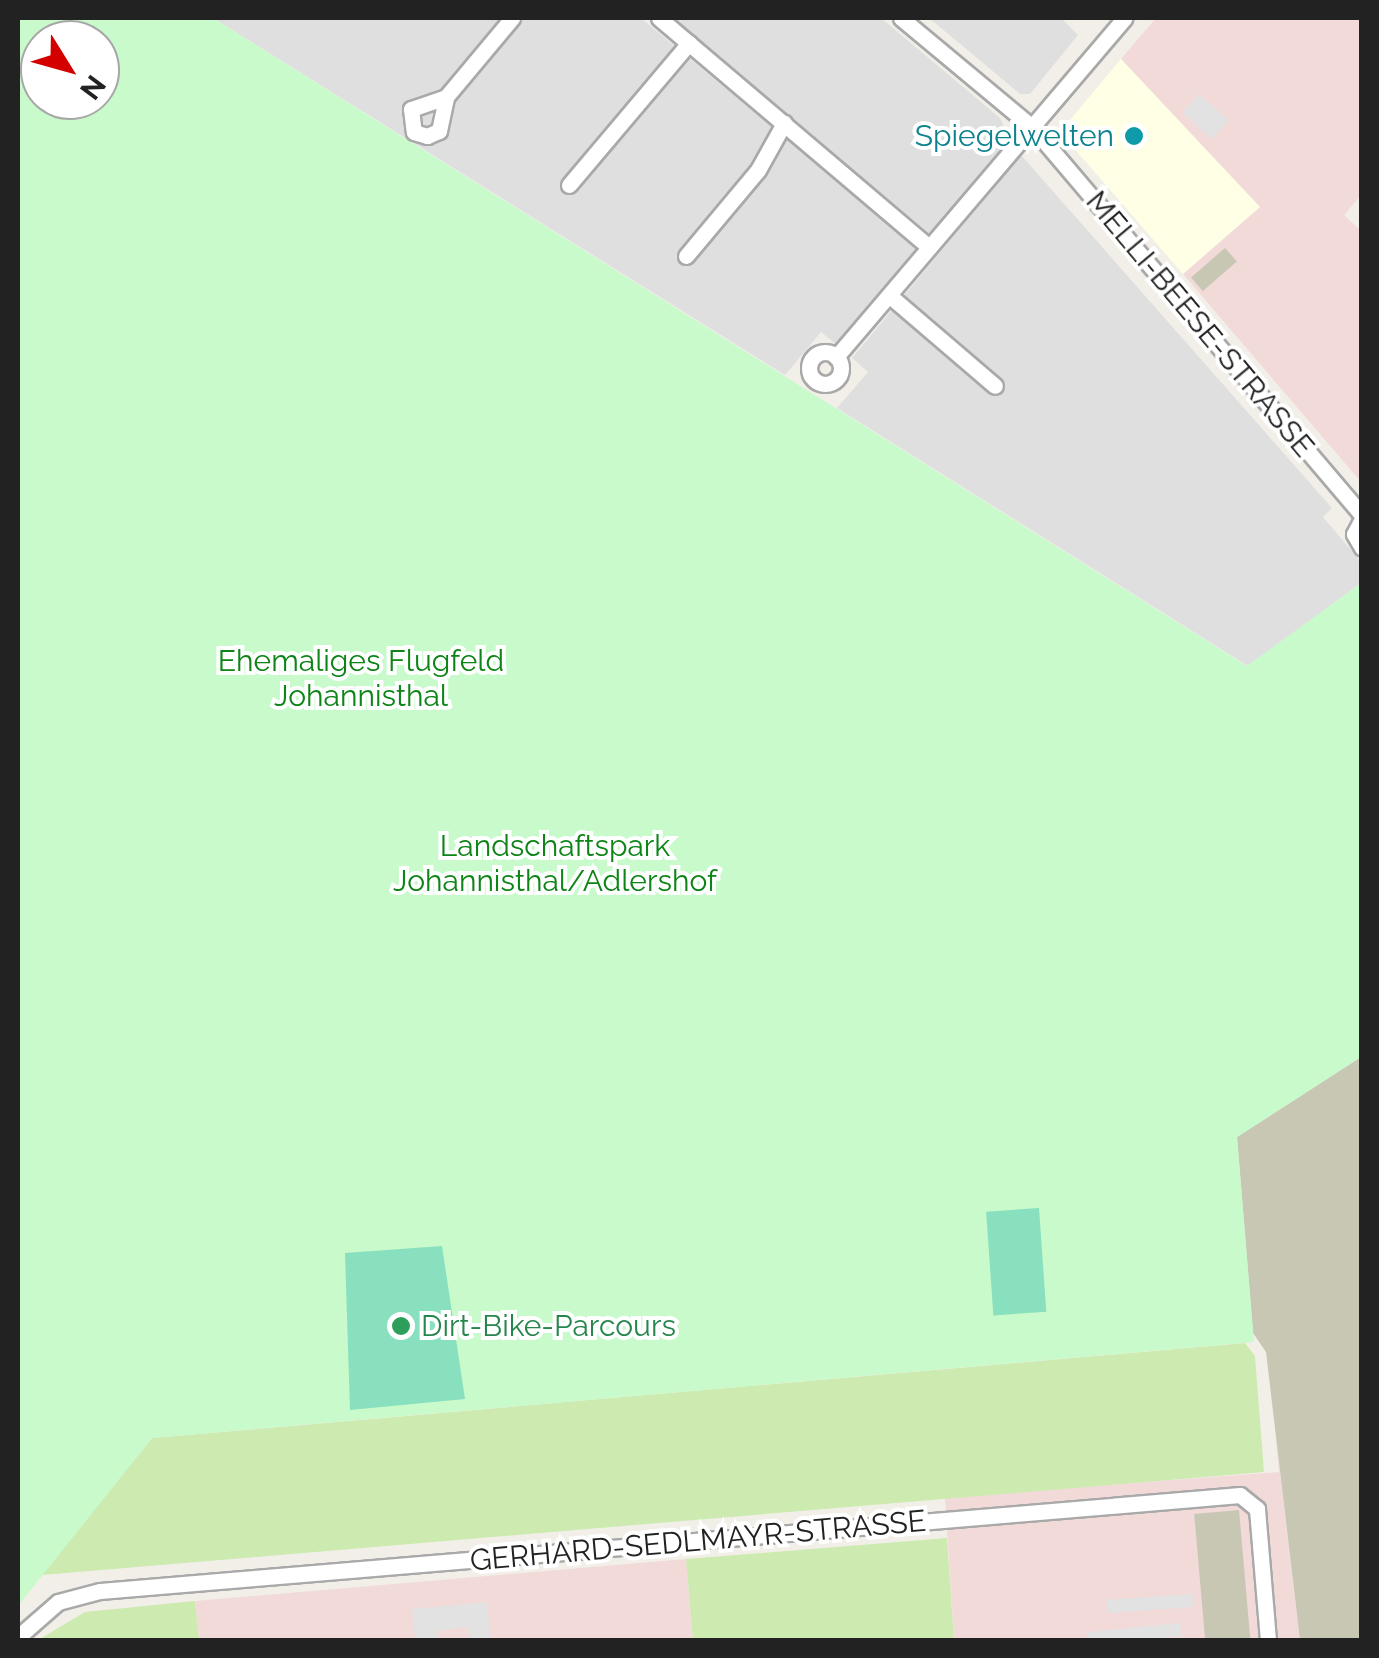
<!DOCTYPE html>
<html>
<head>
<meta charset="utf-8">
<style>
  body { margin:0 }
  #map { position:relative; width:1379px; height:1658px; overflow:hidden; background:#f2efe9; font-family:Raleway,sans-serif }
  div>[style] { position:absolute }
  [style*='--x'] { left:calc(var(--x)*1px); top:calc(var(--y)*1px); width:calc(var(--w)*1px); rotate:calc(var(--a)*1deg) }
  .residential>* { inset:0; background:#e0dfdf }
  .commercial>* { inset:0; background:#f2dad9 }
  .education>* { inset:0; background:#ffffe5 }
  .construction>* { inset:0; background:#c7c7b4; transform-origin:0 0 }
  .grass>* { inset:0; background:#cdebb0 }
  .park>* { inset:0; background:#c8facc }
  .pitch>* { inset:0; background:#88e0be; transform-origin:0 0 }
  .parking>* { inset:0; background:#e2e2e2; transform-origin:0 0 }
  .roads { filter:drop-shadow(2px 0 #a9a9a9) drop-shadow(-2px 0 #a9a9a9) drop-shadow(0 2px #a9a9a9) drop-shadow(0 -2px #a9a9a9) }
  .minor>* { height:15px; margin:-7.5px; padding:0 7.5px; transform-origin:7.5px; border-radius:7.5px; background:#fff }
  .minor>.ring { margin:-7.5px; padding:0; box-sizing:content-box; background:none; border:15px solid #fff; border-radius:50% }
  .dots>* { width:28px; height:28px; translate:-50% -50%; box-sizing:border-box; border:5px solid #fff; border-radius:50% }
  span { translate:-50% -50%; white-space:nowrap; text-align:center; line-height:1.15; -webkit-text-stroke:8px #fff; paint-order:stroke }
  .culture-label { font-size:30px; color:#0d838f }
  .right { translate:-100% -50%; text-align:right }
  .street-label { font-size:30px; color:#222 }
  .park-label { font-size:30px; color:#0c8416 }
  .leisure-label { font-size:30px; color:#27864d }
  .left { translate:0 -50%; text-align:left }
  .frame { position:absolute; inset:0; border:20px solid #222; pointer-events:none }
  .north { position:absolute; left:20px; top:20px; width:100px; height:100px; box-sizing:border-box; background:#fff; border:2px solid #a7a7a7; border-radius:50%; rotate:127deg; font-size:28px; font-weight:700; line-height:40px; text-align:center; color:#222 }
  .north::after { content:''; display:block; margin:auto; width:35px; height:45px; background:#d40000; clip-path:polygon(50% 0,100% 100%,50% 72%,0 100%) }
</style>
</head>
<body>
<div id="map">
  <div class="residential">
    <i style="clip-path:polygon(213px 18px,641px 18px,918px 249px,837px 345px,821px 332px,785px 375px)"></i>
    <i style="clip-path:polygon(670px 18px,881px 18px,1000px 118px,1010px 139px,930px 234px)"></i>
    <i style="clip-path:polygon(929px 18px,1061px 18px,1078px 35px,1030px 94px,1020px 94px)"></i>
    <i style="clip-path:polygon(1021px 155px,1332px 508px,1323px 517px,1361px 562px,1361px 583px,1248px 666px,837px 408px,868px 372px,852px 358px)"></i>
  </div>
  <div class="commercial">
    <i style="clip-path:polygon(1156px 18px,1361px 18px,1361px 195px,1344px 215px,1361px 231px,1361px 482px,1183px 274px,1259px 207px,1121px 59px)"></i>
    <i style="clip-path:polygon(1275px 1430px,1300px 1640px,954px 1640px,945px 1497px,1279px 1472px)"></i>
    <i style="clip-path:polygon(686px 1559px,693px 1640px,199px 1640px,195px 1601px)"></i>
  </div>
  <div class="education">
    <i style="clip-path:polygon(1121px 59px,1260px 207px,1183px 274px,1060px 132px)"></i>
  </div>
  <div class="construction">
    <i style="left:1225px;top:248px;width:18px;height:45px;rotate:49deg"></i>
    <i style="clip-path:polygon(1361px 1057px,1361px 1640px,1300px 1640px,1266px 1352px,1253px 1333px,1237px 1137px)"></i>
    <i style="left:1239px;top:1510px;width:131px;height:45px;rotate:85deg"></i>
  </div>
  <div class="grass">
    <i style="clip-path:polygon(1245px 1343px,1255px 1356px,1264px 1472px,42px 1575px,152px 1438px)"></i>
    <i style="clip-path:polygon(947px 1538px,954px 1640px,693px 1640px,686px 1559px)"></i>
    <i style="clip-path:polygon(195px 1601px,199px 1640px,38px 1640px,85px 1612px)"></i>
  </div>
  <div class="park">
    <i style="clip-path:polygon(evenodd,18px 18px,213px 18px,1247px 666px,1361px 583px,1361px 1057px,1237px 1137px,1254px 1342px,152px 1438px,18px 1606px,18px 18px,40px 40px,100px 40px,100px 100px,40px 100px,40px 40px)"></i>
  </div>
  <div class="pitch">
    <i style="left:1039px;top:1208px;width:104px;height:53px;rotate:86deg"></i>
    <i style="clip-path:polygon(442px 1246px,465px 1399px,350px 1410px,345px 1253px)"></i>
  </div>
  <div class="parking">
    <i style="left:1199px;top:94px;width:40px;height:25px;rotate:42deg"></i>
    <i style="left:1193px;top:1594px;width:13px;height:87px;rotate:86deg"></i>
    <i style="clip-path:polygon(487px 1602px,491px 1640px,470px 1640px,468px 1627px,437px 1631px,437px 1640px,415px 1640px,412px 1609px)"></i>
    <i style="clip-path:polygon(1180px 1623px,1182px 1637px,1088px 1640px,1088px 1632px)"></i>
  </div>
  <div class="roads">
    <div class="minor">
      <i style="--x:659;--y:18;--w:354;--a:40.3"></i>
      <i style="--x:901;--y:18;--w:172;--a:39.8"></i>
      <i style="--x:1033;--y:128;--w:508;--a:49.63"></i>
      <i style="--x:446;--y:97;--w:37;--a:161"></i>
      <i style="--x:411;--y:109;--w:23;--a:83"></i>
      <i style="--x:414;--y:132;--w:14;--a:17"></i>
      <i style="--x:427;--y:136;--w:13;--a:-23"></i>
      <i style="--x:439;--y:131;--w:35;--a:-78"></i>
      <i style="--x:446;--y:97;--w:103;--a:-50.1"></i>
      <i style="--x:569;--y:185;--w:186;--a:-49.8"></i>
      <i style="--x:686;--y:256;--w:112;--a:-50.1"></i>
      <i style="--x:758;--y:170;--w:54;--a:-61"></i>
      <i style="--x:890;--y:296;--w:138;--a:40.6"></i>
      <i class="ring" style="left:809px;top:352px;width:17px;height:17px"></i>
      <i style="--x:836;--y:357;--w:445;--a:-49.6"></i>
      <i style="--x:1362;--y:519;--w:17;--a:118"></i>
      <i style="--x:1354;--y:534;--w:16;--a:60"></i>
      <i style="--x:18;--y:1637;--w:53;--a:-41.2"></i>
      <i style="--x:58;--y:1602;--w:43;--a:-14.7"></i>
      <i style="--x:100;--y:1591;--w:1144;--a:-4.81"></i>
      <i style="--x:1240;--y:1495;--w:22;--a:39"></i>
      <i style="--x:1257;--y:1509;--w:131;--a:85.2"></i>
    </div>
  </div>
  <div class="dots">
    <i style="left:1134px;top:136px;background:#0f9aa8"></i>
    <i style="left:401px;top:1326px;background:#2e9e5b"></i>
  </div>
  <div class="culture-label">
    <span class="right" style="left:1114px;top:136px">Spiegelwelten</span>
  </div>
  <div class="street-label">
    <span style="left:1200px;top:324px;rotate:50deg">MELLI-BEESE-STRASSE</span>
    <span style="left:698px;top:1541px;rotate:-5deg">GERHARD-SEDLMAYR-STRASSE</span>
  </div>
  <div class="park-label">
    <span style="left:361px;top:678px">Ehemaliges Flugfeld<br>Johannisthal</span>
    <span style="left:555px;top:863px">Landschaftspark<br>Johannisthal/Adlershof</span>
  </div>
  <div class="leisure-label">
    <span class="left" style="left:421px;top:1326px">Dirt-Bike-Parcours</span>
  </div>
  <div class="frame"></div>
  <div class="north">N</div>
</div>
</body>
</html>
